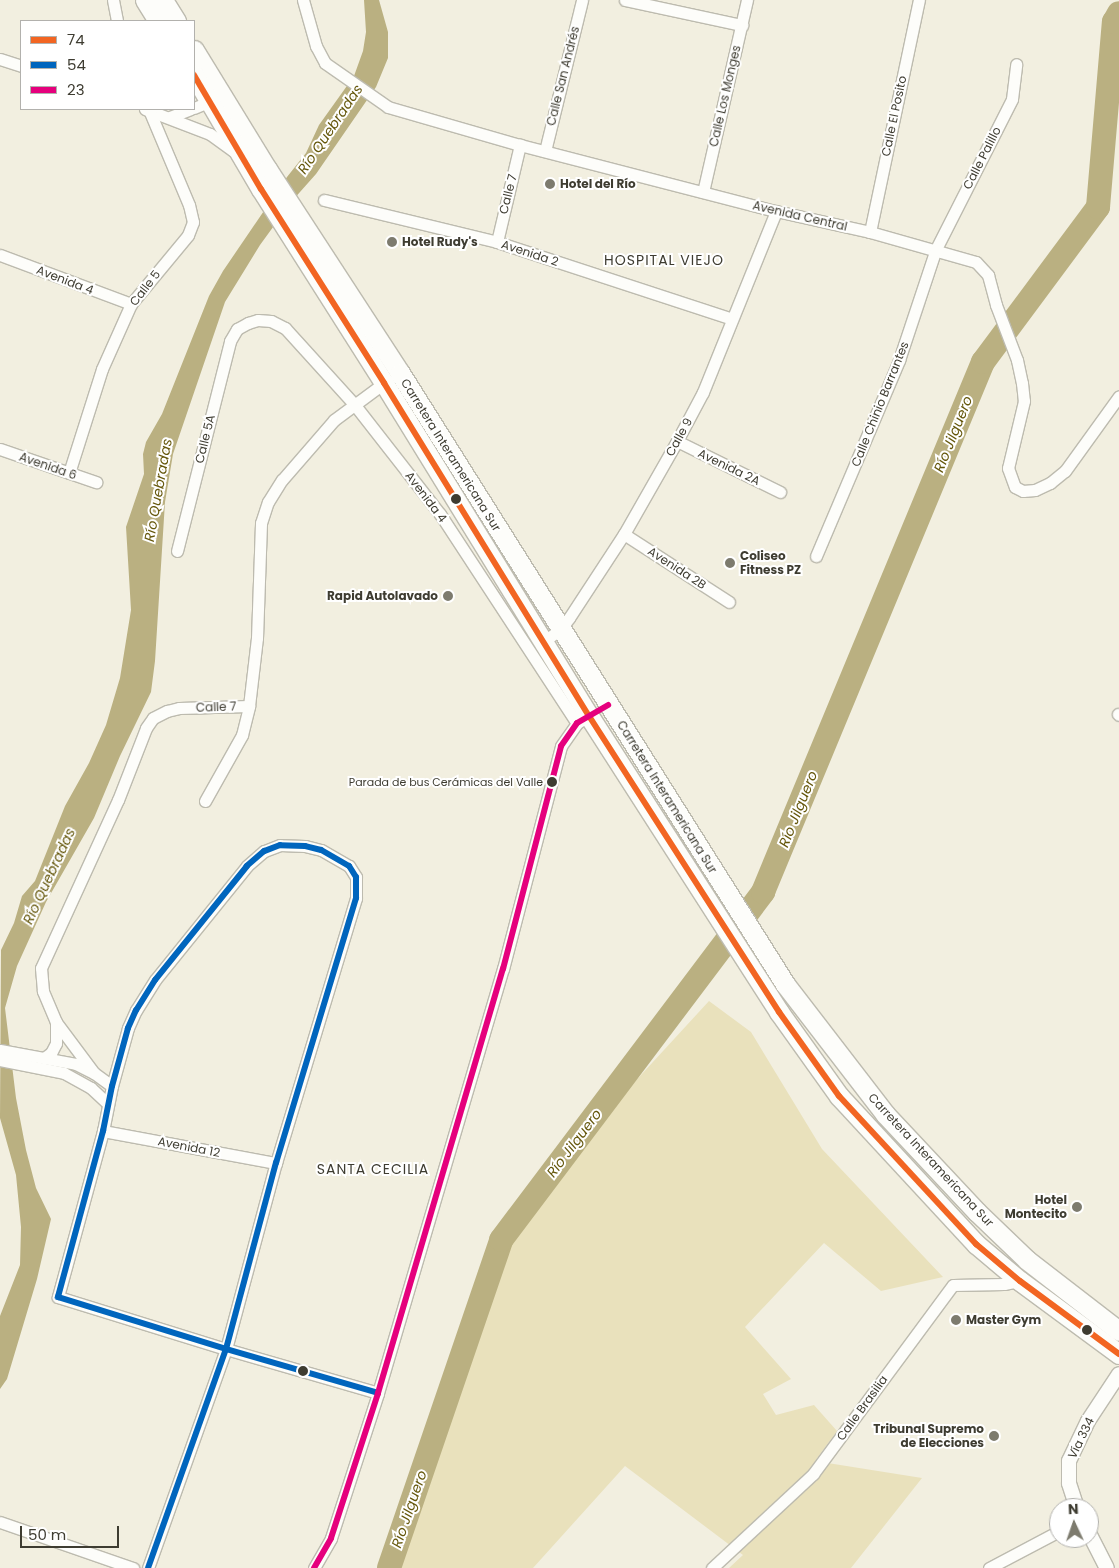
<!DOCTYPE html>
<html>
<head>
<meta charset="utf-8">
<style>
  body { margin:0 }
  #map { position:relative; width:1119px; height:1568px; overflow:hidden; background:#f2efe0; font-family:Poppins,sans-serif }
  div>[style] { position:absolute }
  [style*='--x'] { left:calc(var(--x)*1px); top:calc(var(--y)*1px); width:calc(var(--w)*1px); rotate:calc(var(--a)*1deg) }
  .green>* { inset:0; background:#e9e1bc }
  .water>* { inset:0; background:#bab081 }
  .river>* { height:24px; margin:-12px; padding:0 12px; transform-origin:12px; border-radius:12px; background:#bab081 }
  .roads { filter:drop-shadow(1px 0 #bdbbaf) drop-shadow(-1px 0 #bdbbaf) drop-shadow(0 1px #bdbbaf) drop-shadow(0 -1px #bdbbaf) }
  .minor>* { height:11px; margin:-5.5px; padding:0 5.5px; transform-origin:5.5px; border-radius:5.5px; background:#fdfdfa }
  .tertiary>* { height:14px; margin:-7px; padding:0 7px; transform-origin:7px; border-radius:7px; background:#fdfdfa }
  .trunk>* { height:19px; margin:-9.5px; padding:0 9.5px; transform-origin:9.5px; border-radius:9.5px; background:#fdfdfa }
  .bus-1>* { height:6px; margin:-3px; padding:0 3px; transform-origin:3px; border-radius:3px; background:#f26522 }
  .bus-2>* { height:6px; margin:-3px; padding:0 3px; transform-origin:3px; border-radius:3px; background:#0065bd }
  .bus-3>* { height:6px; margin:-3px; padding:0 3px; transform-origin:3px; border-radius:3px; background:#e5007d }
  .dots>* { width:14px; height:14px; translate:-50% -50%; box-sizing:border-box; border:2px solid #fff; border-radius:50% }
  span { translate:-50% -50%; white-space:nowrap; text-align:center; line-height:1.15; -webkit-text-stroke:4px #fff; paint-order:stroke }
  .bus-label { font-size:11px; color:#3e3c31 }
  .right { translate:-100% -50%; text-align:right }
  .street-label { font-size:12px; color:#3e3c31 }
  .poi-label { font-size:12px; color:#3e3c31; font-weight:700 }
  .left { translate:0 -50%; text-align:left }
  .water-label { font-size:14px; color:#65570b; font-style:italic }
  .neighbourhood-label { font-size:14px; color:#3e3c31; letter-spacing:1px }
  .legend { position:absolute; left:20px; top:20px; width:175px; height:90px; box-sizing:border-box; background:#fff; border:1px solid #b2b1ad; margin:0; padding:6px 9px; list-style:none; font-size:15px; color:#3e3c31 }
  .legend li { display:flex; align-items:center; gap:10px; height:25px }
  .legend b { width:25px; border:1px solid #b2b1ad }
  .north { position:absolute; left:1049px; top:1498px; width:50px; height:50px; box-sizing:border-box; background:#fff; border:1px solid #b2b1ad; border-radius:50%; rotate:357deg; font-size:14px; font-weight:700; line-height:20px; text-align:center; color:#3e3c31 }
  .north::after { content:''; display:block; margin:auto; width:18px; height:22px; background:#7d7b6e; clip-path:polygon(50% 0,100% 100%,50% 72%,0 100%) }
  .scale { position:absolute; left:20px; top:1526px; width:99px; height:22px; box-sizing:border-box; border:2px solid #3e3c31; border-top:0; padding-left:6px; font-size:15px; line-height:18px; white-space:nowrap; color:#3e3c31; -webkit-text-stroke:4px #fff; paint-order:stroke }
</style>
</head>
<body>
<div id="map">
  <div class="green">
    <i style="clip-path:polygon(709px 1001px,751px 1032px,822px 1149px,943px 1277px,881px 1291px,824px 1243px,745px 1327px,791px 1379px,763px 1394px,776px 1415px,814px 1405px,837px 1431px,815px 1461px,922px 1478px,851px 1568px,729px 1568px,743px 1555px,625px 1466px,533px 1568px,389px 1568px,501px 1240px,550px 1174px)"></i>
  </div>
  <div class="water">
    <i style="clip-path:polygon(364px 0,379px 0,388px 32px,388px 58px,376px 87px,316px 174px,292px 201px,260px 245px,225px 302px,173px 454px,165px 502px,155px 661px,151px 692px,120px 756px,94px 818px,46px 902px,17px 966px,5px 1008px,16px 1098px,26px 1150px,36px 1188px,51px 1219px,37px 1279px,7px 1379px,0 1389px,0 1316px,20px 1265px,21px 1227px,16px 1175px,0 1118px,1px 950px,14px 923px,22px 896px,35px 881px,65px 806px,89px 763px,106px 725px,120px 678px,131px 610px,126px 527px,144px 474px,143px 454px,146px 442px,162px 414px,209px 296px,223px 271px,287px 177px,306px 153px,319px 125px,354px 76px,363px 51px,366px 32px)"></i>
  </div>
  <div class="river">
    <i style="--x:389;--y:1568;--w:347;--a:-71.1"></i>
    <i style="--x:501;--y:1240;--w:436;--a:-53"></i>
    <i style="--x:763;--y:892;--w:574;--a:-67.46"></i>
    <i style="--x:983;--y:362;--w:193;--a:-53.4"></i>
    <i style="--x:1098;--y:207;--w:186;--a:-85.1"></i>
    <i style="--x:1114;--y:22;--w:10;--a:-61"></i>
  </div>
  <div class="roads">
    <div class="minor">
      <i style="--x:113;--y:0;--w:21;--a:79"></i>
      <i style="--x:303;--y:0;--w:48;--a:74.2"></i>
      <i style="--x:316;--y:46;--w:19;--a:62"></i>
      <i style="--x:325;--y:63;--w:77;--a:34.9"></i>
      <i style="--x:388;--y:107;--w:137;--a:16.1"></i>
      <i style="--x:520;--y:145;--w:264;--a:14.5"></i>
      <i style="--x:776;--y:211;--w:96;--a:12.6"></i>
      <i style="--x:870;--y:232;--w:110;--a:15.8"></i>
      <i style="--x:976;--y:262;--w:18;--a:47"></i>
      <i style="--x:988;--y:275;--w:31;--a:75"></i>
      <i style="--x:996;--y:305;--w:59;--a:69.1"></i>
      <i style="--x:1017;--y:360;--w:24;--a:78"></i>
      <i style="--x:1022;--y:383;--w:18;--a:84"></i>
      <i style="--x:1024;--y:401;--w:69;--a:103.4"></i>
      <i style="--x:1008;--y:468;--w:20;--a:70"></i>
      <i style="--x:1015;--y:487;--w:9;--a:27"></i>
      <i style="--x:1023;--y:491;--w:12;--a:-5"></i>
      <i style="--x:1035;--y:490;--w:17;--a:-25"></i>
      <i style="--x:1050;--y:483;--w:19;--a:-39"></i>
      <i style="--x:1065;--y:471;--w:92;--a:-54.2"></i>
      <i style="--x:625;--y:0;--w:120;--a:12.1"></i>
      <i style="--x:0;--y:59;--w:22;--a:18"></i>
      <i style="--x:194;--y:108;--w:21;--a:-23"></i>
      <i style="--x:145;--y:109;--w:70;--a:21"></i>
      <i style="--x:210;--y:134;--w:29;--a:36"></i>
      <i style="--x:170;--y:117;--w:22;--a:-21"></i>
      <i style="--x:545;--y:151;--w:155;--a:-76.2"></i>
      <i style="--x:703;--y:192;--w:197;--a:-77.1"></i>
      <i style="--x:324;--y:200;--w:178;--a:13.6"></i>
      <i style="--x:497;--y:242;--w:247;--a:18.1"></i>
      <i style="--x:870;--y:232;--w:237;--a:-78.1"></i>
      <i style="--x:497;--y:242;--w:100;--a:-76.7"></i>
      <i style="--x:0;--y:255;--w:140;--a:20.5"></i>
      <i style="--x:677;--y:441;--w:115;--a:26.3"></i>
      <i style="--x:0;--y:449;--w:102;--a:19"></i>
      <i style="--x:69;--y:473;--w:109;--a:-72.4"></i>
      <i style="--x:102;--y:369;--w:71;--a:-66"></i>
      <i style="--x:131;--y:304;--w:89;--a:-50.4"></i>
      <i style="--x:188;--y:235;--w:14;--a:-69"></i>
      <i style="--x:193;--y:222;--w:17;--a:-103"></i>
      <i style="--x:189;--y:205;--w:103;--a:-112.8"></i>
      <i style="--x:624;--y:534;--w:125;--a:32.9"></i>
      <i style="--x:177;--y:551;--w:217;--a:-75.8"></i>
      <i style="--x:230;--y:341;--w:14;--a:-60"></i>
      <i style="--x:237;--y:329;--w:13;--a:-29"></i>
      <i style="--x:248;--y:323;--w:10;--a:-17"></i>
      <i style="--x:258;--y:320;--w:13;--a:4"></i>
      <i style="--x:271;--y:321;--w:16;--a:27"></i>
      <i style="--x:285;--y:328;--w:103;--a:47.8"></i>
      <i style="--x:354;--y:404;--w:140;--a:52"></i>
      <i style="--x:440;--y:514;--w:250;--a:56.8"></i>
      <i style="--x:816;--y:556;--w:213;--a:-67"></i>
      <i style="--x:899;--y:360;--w:117;--a:-71.6"></i>
      <i style="--x:936;--y:249;--w:168;--a:-63.1"></i>
      <i style="--x:1012;--y:99;--w:35;--a:-83"></i>
      <i style="--x:544;--y:641;--w:19;--a:-35"></i>
      <i style="--x:560;--y:630;--w:15;--a:-53"></i>
      <i style="--x:569;--y:618;--w:100;--a:-56.8"></i>
      <i style="--x:624;--y:534;--w:107;--a:-60.3"></i>
      <i style="--x:677;--y:441;--w:55;--a:-62"></i>
      <i style="--x:703;--y:392;--w:195;--a:-68"></i>
      <i style="--x:1118;--y:714;--w:1;--a:45"></i>
      <i style="--x:205;--y:801;--w:76;--a:-60.7"></i>
      <i style="--x:242;--y:735;--w:30;--a:-76"></i>
      <i style="--x:249;--y:706;--w:68;--a:-83.3"></i>
      <i style="--x:257;--y:638;--w:115;--a:-88"></i>
      <i style="--x:261;--y:523;--w:22;--a:-72"></i>
      <i style="--x:268;--y:502;--w:26;--a:-58"></i>
      <i style="--x:282;--y:480;--w:79;--a:-49.1"></i>
      <i style="--x:334;--y:420;--w:67;--a:-36.5"></i>
      <i style="--x:0;--y:1050;--w:77;--a:10.4"></i>
      <i style="--x:76;--y:1064;--w:20;--a:27"></i>
      <i style="--x:94;--y:1073;--w:22;--a:36"></i>
      <i style="--x:44;--y:1058;--w:9;--a:-36"></i>
      <i style="--x:51;--y:1053;--w:11;--a:-63"></i>
      <i style="--x:56;--y:1043;--w:21;--a:-90"></i>
      <i style="--x:0;--y:1060;--w:65;--a:11.5"></i>
      <i style="--x:64;--y:1073;--w:31;--a:29"></i>
      <i style="--x:91;--y:1088;--w:22;--a:43"></i>
      <i style="--x:94;--y:1073;--w:64;--a:-126.7"></i>
      <i style="--x:56;--y:1022;--w:34;--a:-113"></i>
      <i style="--x:43;--y:991;--w:23;--a:-95"></i>
      <i style="--x:41;--y:968;--w:185;--a:-65.4"></i>
      <i style="--x:118;--y:800;--w:77;--a:-68.7"></i>
      <i style="--x:146;--y:728;--w:12;--a:-55"></i>
      <i style="--x:153;--y:718;--w:16;--a:-27"></i>
      <i style="--x:167;--y:711;--w:12;--a:-14"></i>
      <i style="--x:179;--y:708;--w:70;--a:-1.6"></i>
      <i style="--x:103;--y:1131;--w:176;--a:10.5"></i>
      <i style="--x:0;--y:1522;--w:141;--a:19.1"></i>
      <i style="--x:148;--y:1568;--w:232;--a:-70.4"></i>
      <i style="--x:226;--y:1349;--w:193;--a:-75"></i>
      <i style="--x:276;--y:1163;--w:277;--a:-73.2"></i>
      <i style="--x:356;--y:898;--w:21;--a:-90"></i>
      <i style="--x:356;--y:877;--w:13;--a:-122"></i>
      <i style="--x:349;--y:866;--w:32;--a:-150"></i>
      <i style="--x:321;--y:850;--w:16;--a:-166"></i>
      <i style="--x:305;--y:846;--w:25;--a:-178"></i>
      <i style="--x:280;--y:845;--w:17;--a:159"></i>
      <i style="--x:264;--y:851;--w:23;--a:139"></i>
      <i style="--x:247;--y:866;--w:146;--a:128.9"></i>
      <i style="--x:155;--y:980;--w:36;--a:122"></i>
      <i style="--x:136;--y:1010;--w:20;--a:114"></i>
      <i style="--x:128;--y:1028;--w:60;--a:105.4"></i>
      <i style="--x:112;--y:1086;--w:46;--a:101.3"></i>
      <i style="--x:103;--y:1131;--w:172;--a:105.2"></i>
      <i style="--x:58;--y:1297;--w:176;--a:17.2"></i>
      <i style="--x:226;--y:1349;--w:158;--a:16.1"></i>
      <i style="--x:314;--y:1568;--w:34;--a:-60"></i>
      <i style="--x:331;--y:1538;--w:152;--a:-72"></i>
      <i style="--x:378;--y:1393;--w:442;--a:-73.6"></i>
      <i style="--x:503;--y:969;--w:230;--a:-75.4"></i>
      <i style="--x:561;--y:746;--w:28;--a:-55"></i>
      <i style="--x:577;--y:723;--w:14;--a:-30"></i>
      <i style="--x:712;--y:1568;--w:138;--a:-42.9"></i>
      <i style="--x:813;--y:1474;--w:235;--a:-53.5"></i>
      <i style="--x:953;--y:1285;--w:51;--a:-1.1"></i>
      <i style="--x:1004;--y:1284;--w:16;--a:-11"></i>
      <i style="--x:989;--y:1568;--w:79;--a:-27.9"></i>
    </div>
    <div class="tertiary">
      <i style="--x:1077;--y:1508;--w:26;--a:-108"></i>
      <i style="--x:1069;--y:1483;--w:22;--a:-90"></i>
      <i style="--x:1069;--y:1461;--w:44;--a:-64.6"></i>
      <i style="--x:1088;--y:1421;--w:56;--a:-56.6"></i>
      <i style="--x:1089;--y:1533;--w:39;--a:63"></i>
    </div>
    <div class="trunk">
      <i style="--x:145;--y:0;--w:25;--a:58"></i>
      <i style="--x:163;--y:0;--w:25;--a:58"></i>
      <i style="--x:194;--y:50;--w:140;--a:58.5"></i>
      <i style="--x:267;--y:169;--w:244;--a:56.9"></i>
      <i style="--x:400;--y:373;--w:722;--a:57.78"></i>
      <i style="--x:785;--y:984;--w:164;--a:52.4"></i>
      <i style="--x:885;--y:1114;--w:134;--a:46.8"></i>
      <i style="--x:977;--y:1212;--w:69;--a:43.8"></i>
      <i style="--x:1027;--y:1260;--w:116;--a:37.7"></i>
      <i style="--x:194;--y:75;--w:132;--a:59.6"></i>
      <i style="--x:261;--y:189;--w:230;--a:57.6"></i>
      <i style="--x:384;--y:383;--w:391;--a:58.4"></i>
      <i style="--x:589;--y:716;--w:352;--a:57.3"></i>
      <i style="--x:779;--y:1012;--w:103;--a:54.5"></i>
      <i style="--x:839;--y:1096;--w:202;--a:47.2"></i>
      <i style="--x:976;--y:1244;--w:57;--a:40.1"></i>
      <i style="--x:1020;--y:1281;--w:123;--a:36.4"></i>
    </div>
  </div>
  <div class="bus-1">
    <i style="--x:194;--y:75;--w:132;--a:59.6"></i>
    <i style="--x:261;--y:189;--w:230;--a:57.6"></i>
    <i style="--x:384;--y:383;--w:391;--a:58.4"></i>
    <i style="--x:589;--y:716;--w:352;--a:57.3"></i>
    <i style="--x:779;--y:1012;--w:103;--a:54.5"></i>
    <i style="--x:839;--y:1096;--w:202;--a:47.2"></i>
    <i style="--x:976;--y:1244;--w:57;--a:40.1"></i>
    <i style="--x:1020;--y:1281;--w:123;--a:36.4"></i>
  </div>
  <div class="bus-2">
    <i style="--x:148;--y:1568;--w:232;--a:-70.4"></i>
    <i style="--x:226;--y:1349;--w:193;--a:-75"></i>
    <i style="--x:276;--y:1163;--w:277;--a:-73.2"></i>
    <i style="--x:356;--y:898;--w:21;--a:-90"></i>
    <i style="--x:356;--y:877;--w:13;--a:-122"></i>
    <i style="--x:349;--y:866;--w:32;--a:-150"></i>
    <i style="--x:321;--y:850;--w:16;--a:-166"></i>
    <i style="--x:305;--y:846;--w:25;--a:-178"></i>
    <i style="--x:280;--y:845;--w:17;--a:159"></i>
    <i style="--x:264;--y:851;--w:23;--a:139"></i>
    <i style="--x:247;--y:866;--w:146;--a:128.9"></i>
    <i style="--x:155;--y:980;--w:36;--a:122"></i>
    <i style="--x:136;--y:1010;--w:20;--a:114"></i>
    <i style="--x:128;--y:1028;--w:60;--a:105.4"></i>
    <i style="--x:112;--y:1086;--w:46;--a:101.3"></i>
    <i style="--x:103;--y:1131;--w:172;--a:105.2"></i>
    <i style="--x:58;--y:1297;--w:176;--a:17.2"></i>
    <i style="--x:226;--y:1349;--w:158;--a:16.1"></i>
  </div>
  <div class="bus-3">
    <i style="--x:314;--y:1568;--w:34;--a:-60"></i>
    <i style="--x:331;--y:1538;--w:152;--a:-72"></i>
    <i style="--x:378;--y:1393;--w:442;--a:-73.6"></i>
    <i style="--x:503;--y:969;--w:230;--a:-75.4"></i>
    <i style="--x:561;--y:746;--w:28;--a:-55"></i>
    <i style="--x:577;--y:723;--w:36;--a:-30"></i>
  </div>
  <div class="dots">
    <i style="left:550px;top:184px;background:#7d7b6e"></i>
    <i style="left:392px;top:242px;background:#7d7b6e"></i>
    <i style="left:456px;top:499px;background:#3e3c31"></i>
    <i style="left:730px;top:563px;background:#7d7b6e"></i>
    <i style="left:448px;top:596px;background:#7d7b6e"></i>
    <i style="left:552px;top:782px;background:#3e3c31"></i>
    <i style="left:1077px;top:1207px;background:#7d7b6e"></i>
    <i style="left:956px;top:1320px;background:#7d7b6e"></i>
    <i style="left:1087px;top:1330px;background:#3e3c31"></i>
    <i style="left:303px;top:1371px;background:#3e3c31"></i>
    <i style="left:994px;top:1436px;background:#7d7b6e"></i>
  </div>
  <div class="bus-label">
    <span class="right" style="left:543px;top:782px">Parada de bus Cerámicas del Valle</span>
  </div>
  <div class="street-label">
    <span style="left:563px;top:76px;rotate:-76deg">Calle San Andrés</span>
    <span style="left:725px;top:96px;rotate:-77deg">Calle Los Monges</span>
    <span style="left:894px;top:116px;rotate:-78deg">Calle El Posito</span>
    <span style="left:982px;top:158px;rotate:-63deg">Calle Palillo</span>
    <span style="left:508px;top:194px;rotate:-76deg">Calle 7</span>
    <span style="left:800px;top:216px;rotate:13deg">Avenida Central</span>
    <span style="left:530px;top:253px;rotate:18deg">Avenida 2</span>
    <span style="left:65px;top:280px;rotate:21deg">Avenida 4</span>
    <span style="left:145px;top:288px;rotate:-52deg">Calle 5</span>
    <span style="left:880px;top:404px;rotate:-68deg">Calle Chinio Barrantes</span>
    <span style="left:679px;top:437px;rotate:-61deg">Calle 9</span>
    <span style="left:205px;top:439px;rotate:-76deg">Calle 5A</span>
    <span style="left:451px;top:455px;rotate:58deg">Carretera Interamericana Sur</span>
    <span style="left:48px;top:466px;rotate:19deg">Avenida 6</span>
    <span style="left:729px;top:467px;rotate:26deg">Avenida 2A</span>
    <span style="left:426px;top:497px;rotate:53deg">Avenida 4</span>
    <span style="left:677px;top:568px;rotate:33deg">Avenida 2B</span>
    <span style="left:216px;top:707px;rotate:-2deg">Calle 7</span>
    <span style="left:667px;top:797px;rotate:58deg">Carretera Interamericana Sur</span>
    <span style="left:189px;top:1147px;rotate:11deg">Avenida 12</span>
    <span style="left:931px;top:1160px;rotate:47deg">Carretera Interamericana Sur</span>
    <span style="left:862px;top:1408px;rotate:-54deg">Calle Brasilia</span>
    <span style="left:1081px;top:1438px;rotate:-64deg">Vía 334</span>
  </div>
  <div class="poi-label">
    <span class="left" style="left:560px;top:184px">Hotel del Río</span>
    <span class="left" style="left:402px;top:242px">Hotel Rudy's</span>
    <span class="left" style="left:740px;top:563px">Coliseo<br>Fitness PZ</span>
    <span class="right" style="left:438px;top:596px">Rapid Autolavado</span>
    <span class="right" style="left:1067px;top:1207px">Hotel<br>Montecito</span>
    <span class="left" style="left:966px;top:1320px">Master Gym</span>
    <span class="right" style="left:984px;top:1436px">Tribunal Supremo<br>de Elecciones</span>
  </div>
  <div class="water-label">
    <span style="left:330px;top:129px;rotate:-56deg">Río Quebradas</span>
    <span style="left:953px;top:434px;rotate:-68deg">Río Jilguero</span>
    <span style="left:158px;top:490px;rotate:-80deg">Río Quebradas</span>
    <span style="left:798px;top:809px;rotate:-68deg">Río Jilguero</span>
    <span style="left:49px;top:876px;rotate:-65deg">Río Quebradas</span>
    <span style="left:574px;top:1143px;rotate:-53deg">Río Jilguero</span>
    <span style="left:409px;top:1509px;rotate:-71deg">Río Jilguero</span>
  </div>
  <div class="neighbourhood-label">
    <span style="left:664px;top:260px">HOSPITAL VIEJO</span>
    <span style="left:373px;top:1169px">SANTA CECILIA</span>
  </div>
  <ul class="legend">
  <li><b style="height:6px;background:#f26522"></b>74</li>
  <li><b style="height:6px;background:#0065bd"></b>54</li>
  <li><b style="height:6px;background:#e5007d"></b>23</li>
  </ul>
  <div class="north">N</div>
  <div class="scale">50 m</div>
</div>
</body>
</html>
